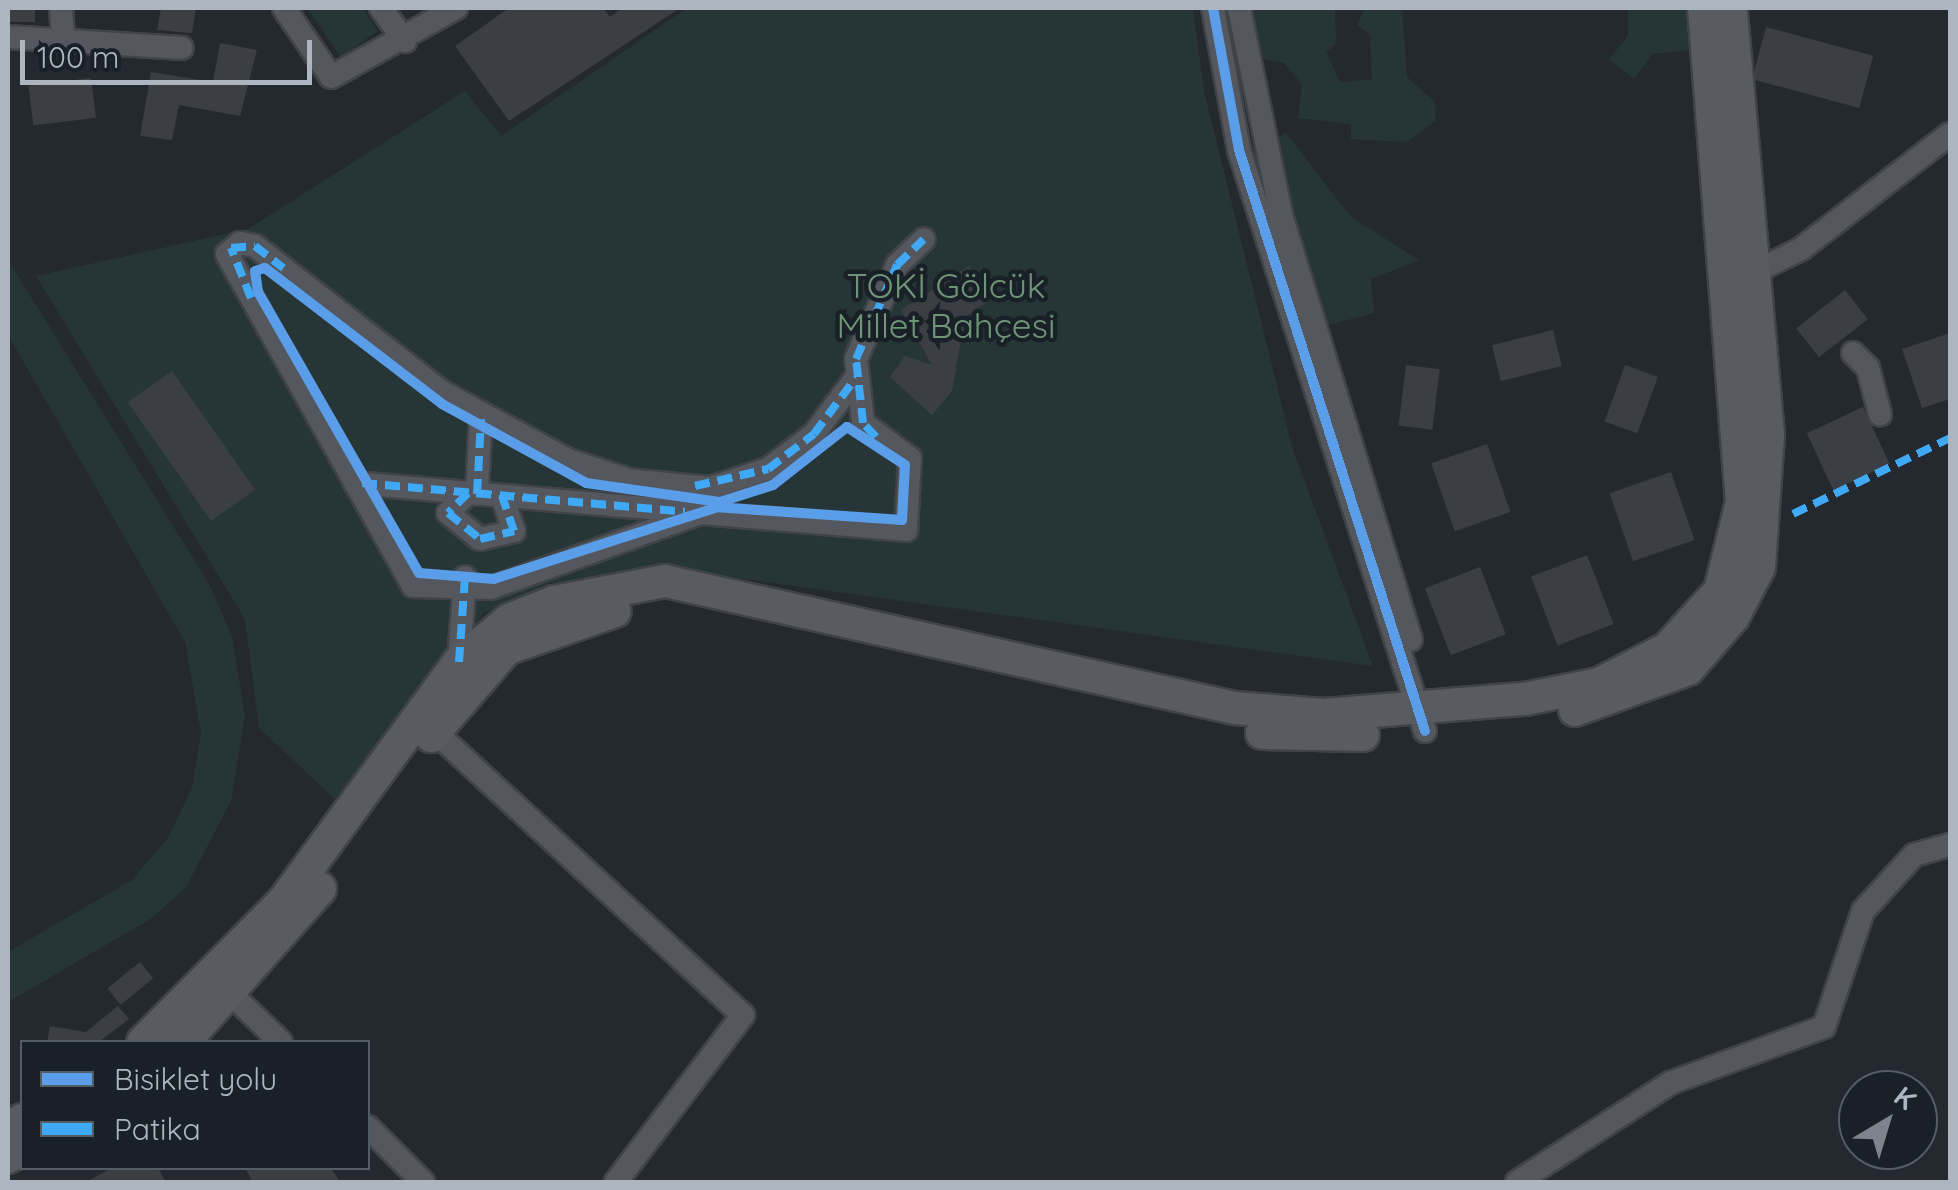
<!DOCTYPE html>
<html>
<head>
<meta charset="utf-8">
<style>
  body { margin:0 }
  #map { position:relative; width:1958px; height:1190px; overflow:hidden; background:#24292f; font-family:Quicksand,sans-serif }
  div>[style] { position:absolute }
  [style*='--x'] { left:calc(var(--x)*1px); top:calc(var(--y)*1px); width:calc(var(--w)*1px); rotate:calc(var(--a)*1deg) }
  .green>* { inset:0; background:#263637 }
  .building>* { inset:0; background:#3b3f44; transform-origin:0 0 }
  .roads { filter:drop-shadow(2px 0 #404348) drop-shadow(-2px 0 #404348) drop-shadow(0 2px #404348) drop-shadow(0 -2px #404348) }
  .street>* { height:22px; margin:-11px; padding:0 11px; transform-origin:11px; border-radius:11px; background:#54575d }
  .secondary>* { height:32px; margin:-16px; padding:0 16px; transform-origin:16px; border-radius:16px; background:#585c62 }
  .quiet>* { height:8px; margin-top:-4px; transform-origin:0; background:repeating-linear-gradient(90deg,#3fa9f5 0 15px,transparent 0 23px) }
  .cycleway>* { height:10px; margin:-5px; padding:0 5px; transform-origin:5px; border-radius:5px; background:#5a9eea }
  span { translate:-50% -50%; white-space:nowrap; text-align:center; line-height:1.15; -webkit-text-stroke:9px #192028; paint-order:stroke }
  .park-label { font-size:35px; color:#6f9576 }
  .frame { position:absolute; inset:0; border:10px solid #adb5c1; pointer-events:none }
  .legend { position:absolute; left:20px; top:1040px; width:350px; height:130px; box-sizing:border-box; background:#192028; border:2px solid #545c65; margin:0; padding:12px 18px; list-style:none; font-size:30px; color:#adb5c1 }
  .legend li { display:flex; align-items:center; gap:20px; height:50px }
  .legend b { width:50px; border:2px solid #545c65 }
  .north { position:absolute; left:1838px; top:1070px; width:100px; height:100px; box-sizing:border-box; background:#192028; border:2px solid #545c65; border-radius:50%; rotate:38deg; font-size:28px; font-weight:700; line-height:40px; text-align:center; color:#adb5c1 }
  .north::after { content:''; display:block; margin:auto; width:35px; height:45px; background:#7d848e; clip-path:polygon(50% 0,100% 100%,50% 72%,0 100%) }
  .scale { position:absolute; left:20px; top:40px; width:292px; height:45px; box-sizing:border-box; border:5px solid #adb5c1; border-top:0; padding-left:12px; font-size:30px; line-height:35px; white-space:nowrap; color:#adb5c1; -webkit-text-stroke:8px #192028; paint-order:stroke }
</style>
</head>
<body>
<div id="map">
  <div class="green">
    <i style="clip-path:polygon(307px 8px,362px 8px,378px 31px,341px 57px)"></i>
    <i style="clip-path:polygon(687px 8px,1193px 8px,1204px 91px,1292px 447px,1373px 666px,672px 569px,550px 583px,484px 613px,335px 799px,259px 728px,245px 619px,36px 276px,248px 229px,465px 91px,501px 136px)"></i>
    <i style="clip-path:polygon(1245px 8px,1335px 8px,1336px 44px,1326px 52px,1340px 82px,1372px 79px,1370px 35px,1357px 25px,1365px 8px,1402px 8px,1407px 77px,1435px 102px,1436px 121px,1407px 142px,1351px 139px,1351px 124px,1298px 118px,1302px 84px,1284px 63px,1253px 57px)"></i>
    <i style="clip-path:polygon(1628px 8px,1695px 8px,1698px 49px,1652px 54px,1634px 79px,1609px 59px,1628px 36px)"></i>
    <i style="clip-path:polygon(1286px 133px,1351px 217px,1419px 260px,1371px 279px,1374px 313px,1324px 326px,1270px 142px)"></i>
    <i style="clip-path:polygon(8px 260px,209px 584px,232px 636px,245px 716px,231px 801px,186px 887px,152px 918px,8px 1002px,8px 952px,132px 880px,168px 838px,192px 788px,201px 732px,185px 642px,8px 335px)"></i>
  </div>
  <div class="building">
    <i style="left:8px;top:8px;width:27px;height:14px"></i>
    <i style="clip-path:polygon(161px 8px,196px 8px,192px 33px,157px 30px)"></i>
    <i style="clip-path:polygon(509px 8px,603px 8px,610px 17px,622px 8px,680px 8px,509px 121px,455px 46px)"></i>
    <i style="left:1766px;top:27px;width:111px;height:54px;rotate:15deg"></i>
    <i style="clip-path:polygon(220px 43px,257px 50px,240px 116px,179px 105px,172px 140px,140px 136px,151px 72px,213px 82px)"></i>
    <i style="left:91px;top:78px;width:40px;height:63px;rotate:83deg"></i>
    <i style="clip-path:polygon(969px 266px,988px 302px,965px 317px,952px 391px,932px 415px,890px 377px,905px 356px,932px 365px,901px 310px)"></i>
    <i style="left:1845px;top:290px;width:37px;height:62px;rotate:52deg"></i>
    <i style="left:1553px;top:330px;width:37px;height:63px;rotate:76deg"></i>
    <i style="clip-path:polygon(1950px 333px,1950px 399px,1922px 408px,1902px 349px)"></i>
    <i style="left:1406px;top:365px;width:34px;height:61px;rotate:7deg"></i>
    <i style="left:1625px;top:365px;width:35px;height:60px;rotate:20deg"></i>
    <i style="left:172px;top:371px;width:145px;height:54px;rotate:55deg"></i>
    <i style="left:1863px;top:407px;width:63px;height:62px;rotate:65deg"></i>
    <i style="left:1487px;top:444px;width:72px;height:59px;rotate:71deg"></i>
    <i style="left:1671px;top:472px;width:72px;height:65px;rotate:71deg"></i>
    <i style="left:1587px;top:555px;width:74px;height:60px;rotate:69deg"></i>
    <i style="left:1480px;top:567px;width:72px;height:59px;rotate:69deg"></i>
    <i style="left:140px;top:962px;width:21px;height:42px;rotate:51deg"></i>
    <i style="clip-path:polygon(118px 1006px,129px 1019px,99px 1042px,47px 1042px,50px 1026px,86px 1032px)"></i>
    <i style="clip-path:polygon(112px 1168px,158px 1168px,166px 1182px,86px 1182px)"></i>
    <i style="clip-path:polygon(245px 1168px,331px 1168px,340px 1182px,253px 1182px)"></i>
  </div>
  <div class="roads">
    <div class="street">
      <i style="--x:61;--y:8;--w:28;--a:86"></i>
      <i style="--x:284;--y:8;--w:83;--a:55.7"></i>
      <i style="--x:331;--y:77;--w:143;--a:-28.9"></i>
      <i style="--x:381;--y:8;--w:41;--a:54"></i>
      <i style="--x:1213;--y:8;--w:144;--a:79.6"></i>
      <i style="--x:1239;--y:150;--w:610;--a:72.25"></i>
      <i style="--x:1239;--y:8;--w:211;--a:78.5"></i>
      <i style="--x:1281;--y:215;--w:444;--a:73"></i>
      <i style="--x:8;--y:37;--w:174;--a:3.6"></i>
      <i style="--x:1742;--y:278;--w:66;--a:-26.2"></i>
      <i style="--x:1801;--y:249;--w:188;--a:-37.7"></i>
      <i style="--x:1853;--y:353;--w:21;--a:45"></i>
      <i style="--x:1868;--y:368;--w:48;--a:75.4"></i>
      <i style="--x:855;--y:379;--w:69;--a:126.7"></i>
      <i style="--x:814;--y:434;--w:58;--a:142.7"></i>
      <i style="--x:768;--y:469;--w:61;--a:161.9"></i>
      <i style="--x:710;--y:488;--w:81;--a:-174.4"></i>
      <i style="--x:629;--y:480;--w:64;--a:-161.8"></i>
      <i style="--x:568;--y:460;--w:143;--a:-151.6"></i>
      <i style="--x:442;--y:392;--w:237;--a:-142"></i>
      <i style="--x:255;--y:246;--w:15;--a:-169"></i>
      <i style="--x:240;--y:243;--w:17;--a:140"></i>
      <i style="--x:227;--y:254;--w:381;--a:60.7"></i>
      <i style="--x:413;--y:586;--w:78;--a:1.5"></i>
      <i style="--x:491;--y:588;--w:222;--a:-19.7"></i>
      <i style="--x:700;--y:513;--w:207;--a:4.7"></i>
      <i style="--x:906;--y:530;--w:72;--a:-86.8"></i>
      <i style="--x:910;--y:458;--w:59;--a:-143.3"></i>
      <i style="--x:863;--y:423;--w:64;--a:-96.2"></i>
      <i style="--x:856;--y:359;--w:103;--a:-66.4"></i>
      <i style="--x:897;--y:265;--w:37;--a:-44"></i>
      <i style="--x:355;--y:483;--w:338;--a:4.9"></i>
      <i style="--x:468;--y:493;--w:28;--a:135"></i>
      <i style="--x:448;--y:513;--w:41;--a:39.1"></i>
      <i style="--x:480;--y:539;--w:35;--a:-13"></i>
      <i style="--x:514;--y:531;--w:37;--a:-109"></i>
      <i style="--x:477;--y:494;--w:81;--a:-87.2"></i>
      <i style="--x:459;--y:662;--w:85;--a:-86"></i>
      <i style="--x:435;--y:732;--w:418;--a:42.6"></i>
      <i style="--x:743;--y:1015;--w:210;--a:127.3"></i>
      <i style="--x:231;--y:994;--w:69;--a:43.8"></i>
      <i style="--x:368;--y:1127;--w:78;--a:45"></i>
      <i style="--x:1517;--y:1182;--w:182;--a:-32.9"></i>
      <i style="--x:1670;--y:1083;--w:164;--a:-20"></i>
      <i style="--x:1824;--y:1027;--w:122;--a:-71.4"></i>
      <i style="--x:1863;--y:911;--w:76;--a:-47.7"></i>
      <i style="--x:1914;--y:855;--w:37;--a:-16"></i>
    </div>
    <div class="secondary">
      <i style="--x:1575;--y:710;--w:120;--a:-19.9"></i>
      <i style="--x:1688;--y:669;--w:69;--a:-49.1"></i>
      <i style="--x:1733;--y:617;--w:56;--a:-62.5"></i>
      <i style="--x:1759;--y:567;--w:132;--a:-86.1"></i>
      <i style="--x:1768;--y:435;--w:429;--a:-95"></i>
      <i style="--x:1262;--y:733;--w:101;--a:1.1"></i>
      <i style="--x:431;--y:736;--w:115;--a:-49.2"></i>
      <i style="--x:506;--y:649;--w:115;--a:-19.2"></i>
      <i style="--x:143;--y:1042;--w:199;--a:-45"></i>
      <i style="--x:284;--y:901;--w:296;--a:-53.8"></i>
      <i style="--x:459;--y:662;--w:65;--a:-40"></i>
      <i style="--x:509;--y:620;--w:48;--a:-21.8"></i>
      <i style="--x:554;--y:602;--w:113;--a:-10.7"></i>
      <i style="--x:665;--y:581;--w:583;--a:12.58"></i>
      <i style="--x:1234;--y:708;--w:90;--a:4.4"></i>
      <i style="--x:1324;--y:715;--w:202;--a:-4.6"></i>
      <i style="--x:1525;--y:699;--w:76;--a:-11.5"></i>
      <i style="--x:1599;--y:684;--w:76;--a:-27.2"></i>
      <i style="--x:1667;--y:649;--w:79;--a:-47.6"></i>
      <i style="--x:1720;--y:591;--w:92;--a:-76.1"></i>
      <i style="--x:1742;--y:502;--w:495;--a:-94.4"></i>
      <i style="--x:184;--y:1042;--w:205;--a:-48.4"></i>
      <i style="--x:8;--y:1128;--w:16;--a:-30"></i>
      <i style="--x:8;--y:1157;--w:16;--a:-30"></i>
    </div>
  </div>
  <div class="quiet">
    <i style="--x:251;--y:298;--w:54;--a:-111.8"></i>
    <i style="--x:231;--y:248;--w:24;--a:-5"></i>
    <i style="--x:255;--y:246;--w:36;--a:38"></i>
    <i style="--x:876;--y:437;--w:19;--a:-133"></i>
    <i style="--x:863;--y:423;--w:64;--a:-96.2"></i>
    <i style="--x:856;--y:359;--w:103;--a:-66.4"></i>
    <i style="--x:897;--y:265;--w:37;--a:-44"></i>
    <i style="--x:362;--y:483;--w:324;--a:5.1"></i>
    <i style="--x:695;--y:486;--w:75;--a:-13.1"></i>
    <i style="--x:768;--y:469;--w:58;--a:-37.3"></i>
    <i style="--x:814;--y:434;--w:69;--a:-53.3"></i>
    <i style="--x:468;--y:493;--w:28;--a:135"></i>
    <i style="--x:448;--y:513;--w:41;--a:39.1"></i>
    <i style="--x:480;--y:539;--w:35;--a:-13"></i>
    <i style="--x:514;--y:531;--w:37;--a:-109"></i>
    <i style="--x:477;--y:494;--w:75;--a:-86.9"></i>
    <i style="--x:1793;--y:514;--w:174;--a:-25.8"></i>
    <i style="--x:459;--y:662;--w:85;--a:-86"></i>
  </div>
  <div class="cycleway">
    <i style="--x:1213;--y:8;--w:144;--a:79.6"></i>
    <i style="--x:1239;--y:150;--w:610;--a:72.25"></i>
    <i style="--x:265;--y:268;--w:223;--a:37.5"></i>
    <i style="--x:442;--y:404;--w:164;--a:28.7"></i>
    <i style="--x:586;--y:483;--w:135;--a:8.1"></i>
    <i style="--x:720;--y:502;--w:56;--a:-17.8"></i>
    <i style="--x:773;--y:485;--w:94;--a:-38.1"></i>
    <i style="--x:847;--y:427;--w:69;--a:33.2"></i>
    <i style="--x:905;--y:465;--w:55;--a:93.1"></i>
    <i style="--x:902;--y:520;--w:184;--a:-176"></i>
    <i style="--x:718;--y:507;--w:235;--a:162.2"></i>
    <i style="--x:494;--y:579;--w:75;--a:-175.4"></i>
    <i style="--x:419;--y:573;--w:324;--a:-119.8"></i>
    <i style="--x:258;--y:292;--w:21;--a:-98"></i>
    <i style="--x:255;--y:271;--w:10;--a:-17"></i>
  </div>
  <div class="park-label">
    <span style="left:946px;top:305px">TOKİ Gölcük<br>Millet Bahçesi</span>
  </div>
  <div class="frame"></div>
  <ul class="legend">
  <li><b style="height:12px;background:#5a9eea"></b>Bisiklet yolu</li>
  <li><b style="height:12px;background:#3fa9f5"></b>Patika</li>
  </ul>
  <div class="north">K</div>
  <div class="scale">100 m</div>
</div>
</body>
</html>
